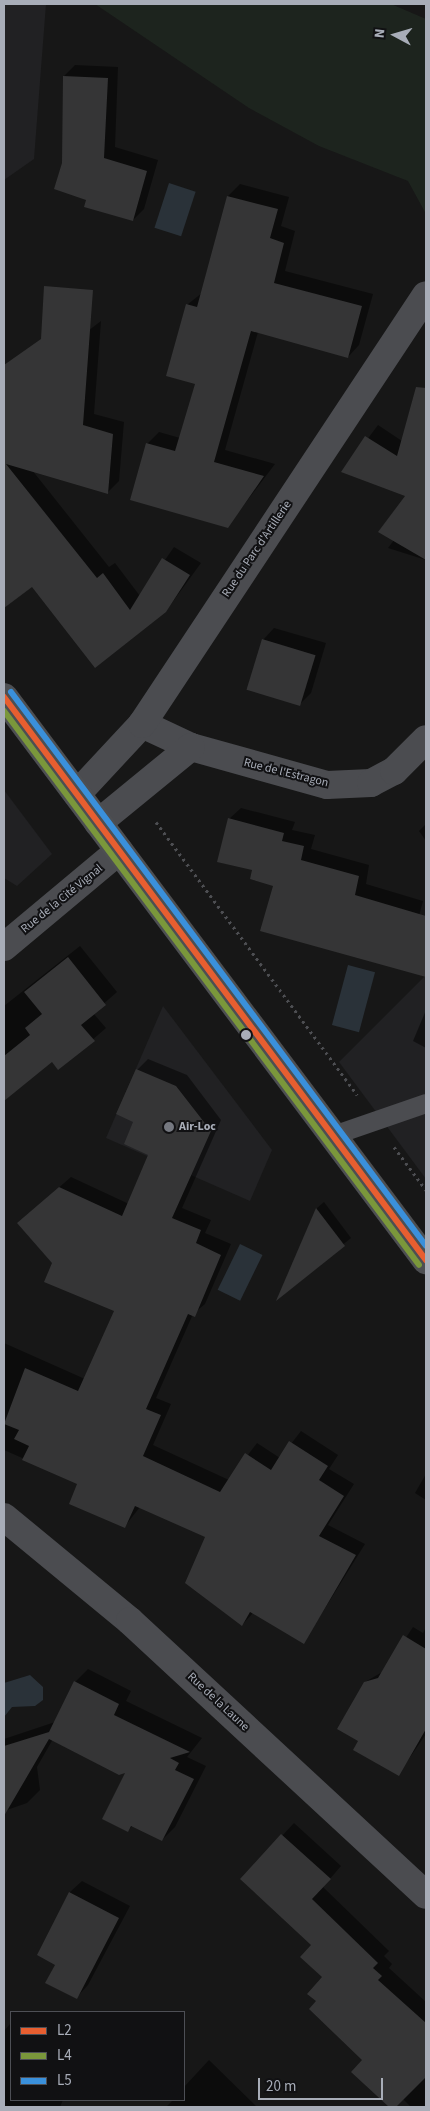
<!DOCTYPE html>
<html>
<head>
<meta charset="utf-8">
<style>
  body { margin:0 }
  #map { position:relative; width:430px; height:2111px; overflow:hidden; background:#171717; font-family:"Source Sans 3",sans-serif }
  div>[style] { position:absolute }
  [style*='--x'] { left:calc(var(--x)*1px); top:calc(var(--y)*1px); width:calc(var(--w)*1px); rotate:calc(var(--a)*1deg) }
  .built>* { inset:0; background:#212123 }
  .green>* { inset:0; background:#1d241e }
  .water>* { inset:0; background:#2a3239; transform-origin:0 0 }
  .shadow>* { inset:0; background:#0007 }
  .building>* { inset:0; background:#353536; transform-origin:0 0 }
  .path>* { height:3px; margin-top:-1.5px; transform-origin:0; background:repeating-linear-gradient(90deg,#4d4e52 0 2.5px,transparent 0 6.5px) }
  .lane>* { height:19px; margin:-9.5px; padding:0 9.5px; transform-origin:9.5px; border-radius:9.5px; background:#4b4c50 }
  .street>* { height:28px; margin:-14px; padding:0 14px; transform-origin:14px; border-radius:14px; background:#4b4c50 }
  .primary>* { height:28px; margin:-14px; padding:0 14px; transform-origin:14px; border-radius:14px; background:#4d4f52 }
  .bus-1>* { height:6px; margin:-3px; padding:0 3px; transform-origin:3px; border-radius:3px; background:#e75e30 }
  .bus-2>* { height:6px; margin:-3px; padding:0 3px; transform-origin:3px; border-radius:3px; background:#7a973b }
  .bus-3>* { height:6px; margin:-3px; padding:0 3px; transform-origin:3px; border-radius:3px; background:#3a90db }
  .dots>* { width:14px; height:14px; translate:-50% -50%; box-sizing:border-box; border:2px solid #111113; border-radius:50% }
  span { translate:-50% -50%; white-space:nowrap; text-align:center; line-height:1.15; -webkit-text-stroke:4px #111113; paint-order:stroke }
  .street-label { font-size:12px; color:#a8adb8 }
  .poi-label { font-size:12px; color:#a8adb8; font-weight:700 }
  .left { translate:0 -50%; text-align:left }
  .frame { position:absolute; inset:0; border:5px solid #a8adb8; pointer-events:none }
  .legend { position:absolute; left:10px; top:2011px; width:175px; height:90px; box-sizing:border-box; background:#111113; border:1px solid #4d4f55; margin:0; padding:6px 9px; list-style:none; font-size:15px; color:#a8adb8 }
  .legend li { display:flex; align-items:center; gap:10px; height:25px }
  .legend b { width:25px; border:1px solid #4d4f55 }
  .north { position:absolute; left:370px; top:10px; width:50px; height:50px; -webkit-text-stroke:4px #111113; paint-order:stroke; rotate:276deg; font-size:14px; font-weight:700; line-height:20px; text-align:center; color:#a8adb8 }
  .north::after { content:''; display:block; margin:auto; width:18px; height:22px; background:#a8adb8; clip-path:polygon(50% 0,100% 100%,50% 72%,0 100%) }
  .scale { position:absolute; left:258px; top:2078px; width:125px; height:22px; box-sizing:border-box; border:2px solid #a8adb8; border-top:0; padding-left:6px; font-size:15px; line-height:18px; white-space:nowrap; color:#a8adb8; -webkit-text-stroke:4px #111113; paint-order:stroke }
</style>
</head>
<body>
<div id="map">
  <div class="built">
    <i style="clip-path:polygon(4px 4px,46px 4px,34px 159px,4px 180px)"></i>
    <i style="clip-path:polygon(4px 790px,52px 854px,17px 886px,4px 878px)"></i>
    <i style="clip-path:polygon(426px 975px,426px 1179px,339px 1062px)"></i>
    <i style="clip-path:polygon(163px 1006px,272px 1150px,250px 1201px,106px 1138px)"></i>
  </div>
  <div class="green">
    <i style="clip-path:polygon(95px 4px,391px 4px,426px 19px,426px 214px,408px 181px,319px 146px,249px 108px)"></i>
  </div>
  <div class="water">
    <i style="left:169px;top:183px;width:28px;height:47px;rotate:18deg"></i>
    <i style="left:348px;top:965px;width:28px;height:62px;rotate:15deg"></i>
    <i style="left:240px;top:1244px;width:25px;height:51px;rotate:26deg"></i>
    <i style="clip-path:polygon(30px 1675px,43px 1687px,43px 1700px,35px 1706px,12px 1707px,4px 1717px,4px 1683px)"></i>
  </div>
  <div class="shadow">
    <i style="clip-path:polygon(75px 65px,118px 67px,115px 147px,158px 160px,144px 209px,133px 220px,87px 199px,63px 163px,64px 76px)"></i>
    <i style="clip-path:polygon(240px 184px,289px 197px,281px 226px,295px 231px,285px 271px,373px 294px,359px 345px,348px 357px,258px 332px,225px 450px,275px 464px,228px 526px,147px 444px,159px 432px,180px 438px,196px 383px,167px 375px,188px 304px,202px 293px,228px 196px)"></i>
    <i style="clip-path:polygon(101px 321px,94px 414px,124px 422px,119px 481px,108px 492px,32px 470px,109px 567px,115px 563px,140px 596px,174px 547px,201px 563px,166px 611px,95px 667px,32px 585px,16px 598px,4px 582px,4px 395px)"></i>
    <i style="clip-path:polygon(421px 403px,426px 404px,426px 418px,416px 417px,426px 420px,426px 560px,388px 548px,394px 540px,380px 532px,407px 496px,343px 472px,378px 425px,402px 441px,410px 414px)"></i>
    <i style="clip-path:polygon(274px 628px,326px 643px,311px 693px,300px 704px,263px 640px)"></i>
    <i style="clip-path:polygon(241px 808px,295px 822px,292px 830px,315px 835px,311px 849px,369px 865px,366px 884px,423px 901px,408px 956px,254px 870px,229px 819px)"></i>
    <i style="clip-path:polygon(426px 824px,426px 841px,419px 831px)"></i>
    <i style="clip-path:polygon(80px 946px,117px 992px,93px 1013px,106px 1028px,59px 1069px,52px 1061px,4px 1100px,4px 1006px)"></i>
    <i style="clip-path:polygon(426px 1010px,426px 1048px,413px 1041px)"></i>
    <i style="clip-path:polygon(148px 1059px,187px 1075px,221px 1120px,182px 1208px,211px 1220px,205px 1233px,231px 1244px,205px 1304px,193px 1314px,156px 1398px,171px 1404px,153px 1445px,229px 1480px,257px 1443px,280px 1458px,301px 1431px,338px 1455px,329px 1469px,354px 1484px,328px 1525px,365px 1544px,304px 1642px,253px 1613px,242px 1625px,206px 1537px,140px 1507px,125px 1526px,79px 1483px,4px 1450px,4px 1343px,85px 1379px,115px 1311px,54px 1262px,18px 1223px,71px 1177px,129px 1204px,150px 1154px,135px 1121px,137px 1070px)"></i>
    <i style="clip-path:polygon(324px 1202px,351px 1238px,279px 1296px,317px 1208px)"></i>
    <i style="clip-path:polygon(426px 1474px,426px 1500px,415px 1493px)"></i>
    <i style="clip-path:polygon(413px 1627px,423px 1633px,426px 1627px,426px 1734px,404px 1766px,365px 1682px,384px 1671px)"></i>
    <i style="clip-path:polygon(88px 1669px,131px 1691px,126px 1701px,202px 1738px,187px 1757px,206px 1766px,175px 1827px,162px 1840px,133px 1825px,128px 1831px,128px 1771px,53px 1739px,37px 1767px,40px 1790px,27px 1803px,4px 1811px,4px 1739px,55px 1722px,75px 1682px)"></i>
    <i style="clip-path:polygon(294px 1823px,341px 1866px,323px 1887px,389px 1951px,384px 1956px,392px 1964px,389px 1968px,426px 2002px,426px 2107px,411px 2107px,403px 2099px,390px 2107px,353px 2072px,364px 2060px,318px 2001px,323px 1977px,312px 1945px,242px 1879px)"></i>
    <i style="clip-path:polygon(82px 1881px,130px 1906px,88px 1985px,77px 1997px,57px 1965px,39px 1955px,70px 1892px)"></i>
    <i style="clip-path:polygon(10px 2024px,11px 2100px,63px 2100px,60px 2107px,4px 2107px,4px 2031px)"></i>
    <i style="clip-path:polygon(209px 2060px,257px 2107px,166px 2107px,173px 2100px,184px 2100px,184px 2087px)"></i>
  </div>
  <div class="building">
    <i style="clip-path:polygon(63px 76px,108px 78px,104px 158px,147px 171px,133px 221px,84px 207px,86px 200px,54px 189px,62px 163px)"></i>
    <i style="clip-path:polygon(227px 196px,278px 209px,270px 238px,284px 243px,274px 283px,362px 306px,348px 358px,251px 331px,214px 462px,264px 476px,228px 528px,130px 500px,146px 443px,175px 451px,195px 384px,166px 376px,186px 304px,197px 307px)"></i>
    <i style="clip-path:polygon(44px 286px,93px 290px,83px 425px,113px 434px,108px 494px,6px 464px,97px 578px,103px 573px,130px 610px,162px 558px,190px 575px,166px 612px,95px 668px,32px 587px,4px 608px,4px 365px,41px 339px)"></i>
    <i style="clip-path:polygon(416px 387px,426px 388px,426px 560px,378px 532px,405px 496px,341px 472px,365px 436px,397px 456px)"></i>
    <i style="left:262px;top:639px;width:56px;height:53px;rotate:17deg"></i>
    <i style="clip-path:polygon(228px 818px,284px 833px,282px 841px,304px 846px,301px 860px,359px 876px,355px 895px,426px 916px,426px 977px,260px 931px,273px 886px,250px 879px,252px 870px,217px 862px)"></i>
    <i style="clip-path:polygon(68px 957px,106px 1005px,81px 1025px,95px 1041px,58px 1070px,52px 1062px,4px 1101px,4px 1056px,30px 1035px,25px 1028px,42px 1014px,24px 992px)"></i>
    <i style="clip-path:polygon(136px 1069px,176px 1086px,211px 1131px,172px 1218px,201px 1230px,196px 1243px,221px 1255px,195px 1317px,188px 1314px,146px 1409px,161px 1415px,143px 1456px,220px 1492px,245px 1453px,271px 1470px,289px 1441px,328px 1466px,319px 1480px,344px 1496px,319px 1536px,356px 1555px,304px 1644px,250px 1612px,242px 1626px,185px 1583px,205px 1537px,135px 1506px,125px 1528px,69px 1504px,77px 1484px,22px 1460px,29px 1446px,14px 1439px,19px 1430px,4px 1424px,25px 1368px,78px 1391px,114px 1311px,44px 1282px,52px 1263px,17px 1223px,59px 1187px,122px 1216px,148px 1155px,124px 1144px,133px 1122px,116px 1114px)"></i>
    <i style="clip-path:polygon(316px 1208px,345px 1246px,276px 1301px)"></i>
    <i style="clip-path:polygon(403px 1635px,426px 1649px,426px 1729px,399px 1776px,353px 1750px,358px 1741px,337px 1729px,364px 1682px,378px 1678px)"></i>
    <i style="clip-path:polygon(74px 1681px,119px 1704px,114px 1715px,190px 1752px,170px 1758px,179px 1763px,175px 1770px,194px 1779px,162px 1841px,131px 1826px,128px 1832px,102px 1819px,125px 1773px,119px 1775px,49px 1739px,4px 1816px,4px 1746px,49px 1732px)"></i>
    <i style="clip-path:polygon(281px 1834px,331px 1879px,312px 1899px,378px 1963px,373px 1968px,382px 1976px,378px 1980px,426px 2023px,426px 2077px,396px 2107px,389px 2107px,351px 2072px,362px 2060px,309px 2009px,316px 2001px,307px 1994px,322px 1977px,300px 1957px,311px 1945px,240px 1879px)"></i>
    <i style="clip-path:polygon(69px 1892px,119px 1918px,77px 1999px,45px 1983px,55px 1965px,37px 1955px)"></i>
  </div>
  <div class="path">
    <i style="--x:156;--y:822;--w:339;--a:53.6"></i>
    <i style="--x:394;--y:1147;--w:54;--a:53.3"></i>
  </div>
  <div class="lane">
    <i style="--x:333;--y:1135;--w:98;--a:-19"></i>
  </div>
  <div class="street">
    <i style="--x:142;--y:724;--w:54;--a:25.1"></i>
    <i style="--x:191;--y:747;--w:141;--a:15.6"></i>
    <i style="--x:327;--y:785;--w:44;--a:-2.6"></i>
    <i style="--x:371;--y:783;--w:26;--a:-28"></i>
    <i style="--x:394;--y:771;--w:45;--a:-45"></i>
    <i style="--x:77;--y:794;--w:96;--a:-47.1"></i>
    <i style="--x:142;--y:724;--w:514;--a:-56.5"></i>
    <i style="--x:98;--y:823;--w:120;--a:-39.3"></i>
    <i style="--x:4;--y:947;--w:150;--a:-39.9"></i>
    <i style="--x:4;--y:1517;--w:163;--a:39.5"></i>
    <i style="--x:130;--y:1621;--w:403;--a:42.8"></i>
  </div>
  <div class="primary">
    <i style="--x:4;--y:697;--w:704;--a:53.15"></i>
  </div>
  <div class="bus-1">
    <i style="--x:4;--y:697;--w:704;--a:53.15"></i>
  </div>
  <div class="bus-2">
    <i style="--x:4;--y:711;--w:692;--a:53.16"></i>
  </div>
  <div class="bus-3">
    <i style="--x:11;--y:692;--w:692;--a:53.16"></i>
  </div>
  <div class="dots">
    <i style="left:246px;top:1035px;background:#a8adb8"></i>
    <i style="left:169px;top:1127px;background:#757880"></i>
  </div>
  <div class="street-label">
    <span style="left:257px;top:549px;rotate:-56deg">Rue du Parc d'Artillerie</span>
    <span style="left:286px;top:773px;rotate:14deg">Rue de l'Estragon</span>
    <span style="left:62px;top:899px;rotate:-39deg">Rue de la Cité Vignal</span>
    <span style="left:218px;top:1702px;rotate:43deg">Rue de la Laune</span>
  </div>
  <div class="poi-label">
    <span class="left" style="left:179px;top:1127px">Air-Loc</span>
  </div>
  <div class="frame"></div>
  <ul class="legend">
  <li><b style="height:6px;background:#e75e30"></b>L2</li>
  <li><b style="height:6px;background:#7a973b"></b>L4</li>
  <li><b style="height:6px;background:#3a90db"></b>L5</li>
  </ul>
  <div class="north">N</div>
  <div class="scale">20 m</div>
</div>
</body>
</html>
